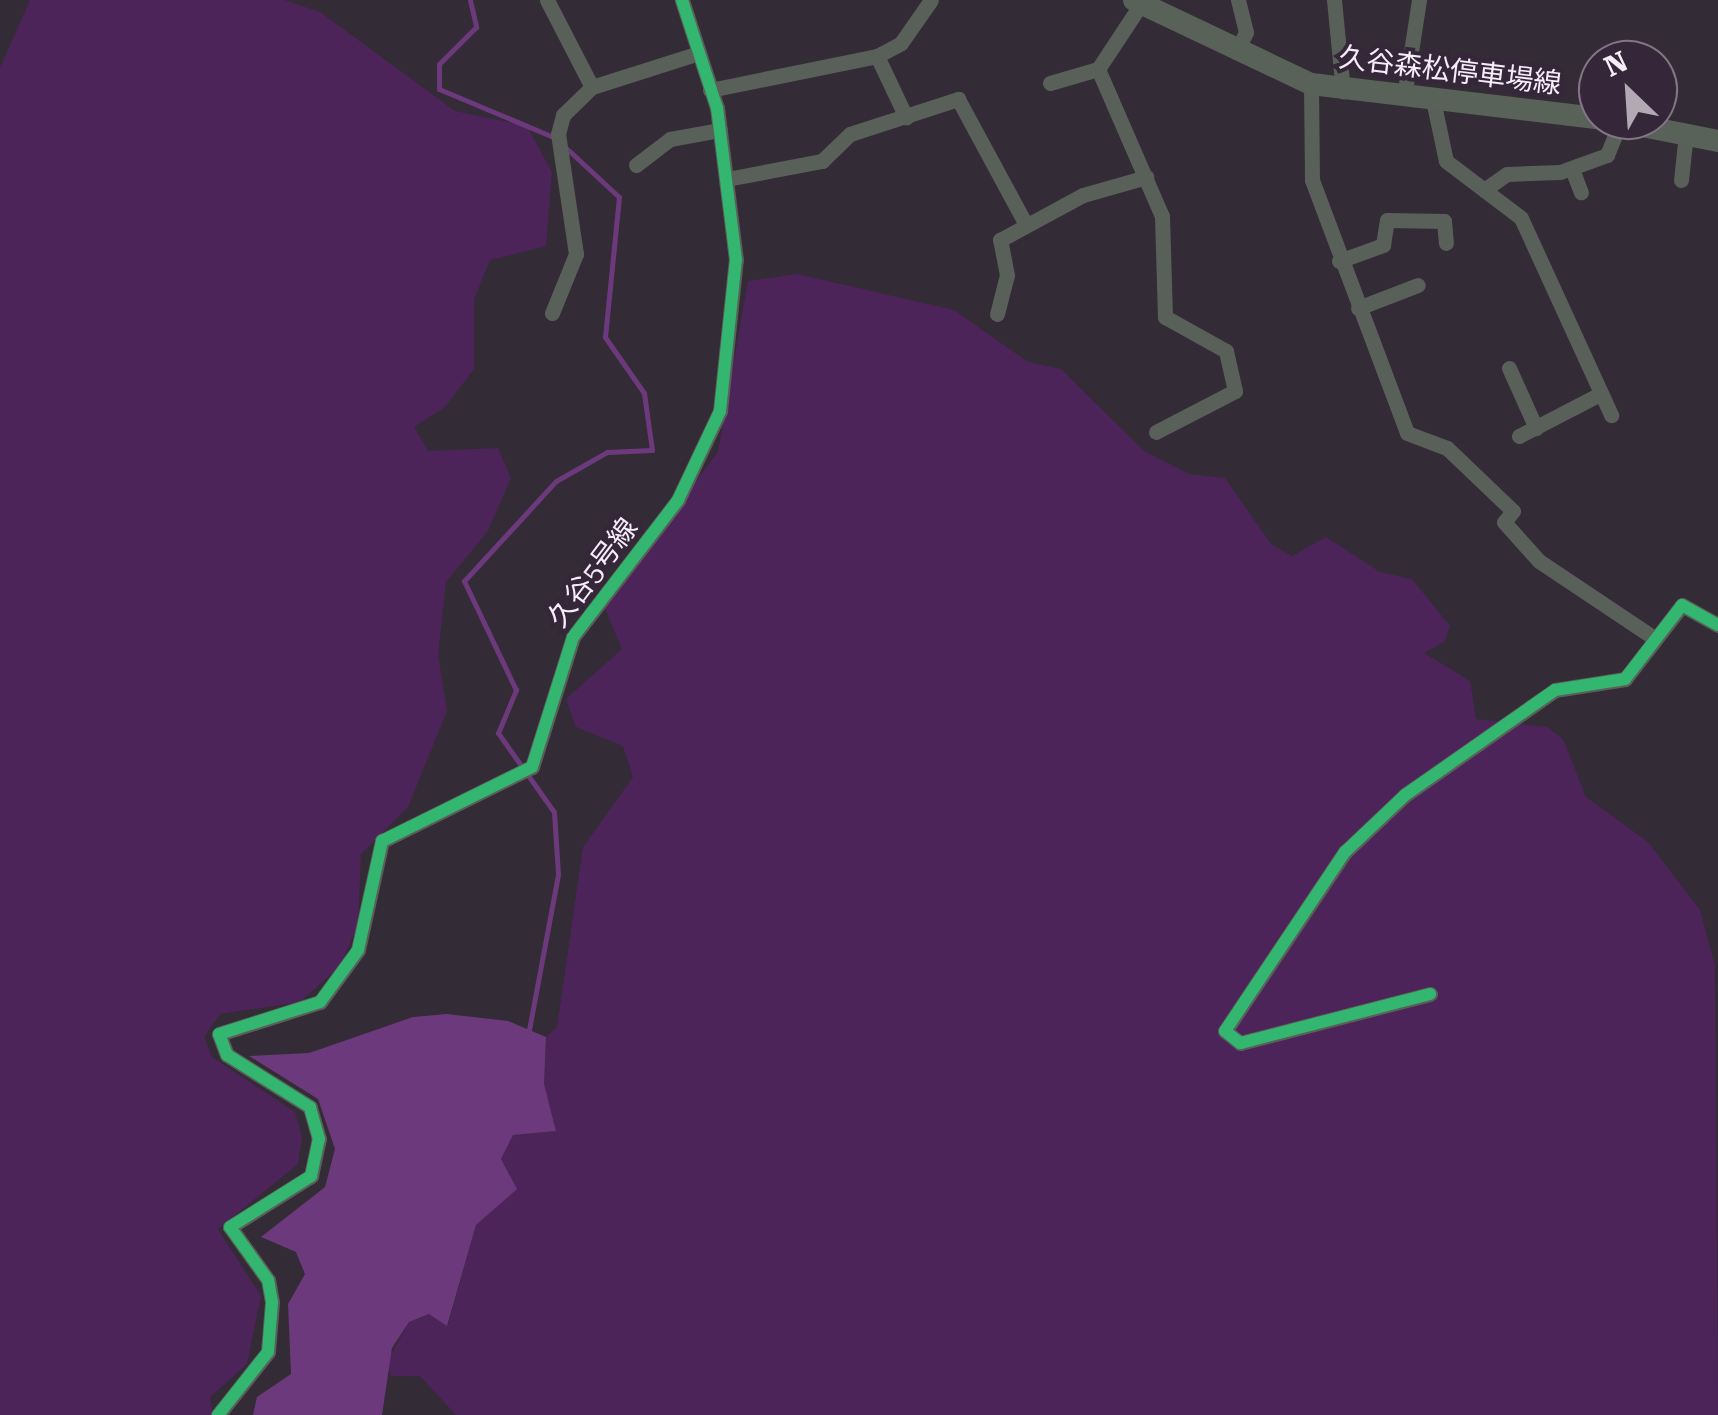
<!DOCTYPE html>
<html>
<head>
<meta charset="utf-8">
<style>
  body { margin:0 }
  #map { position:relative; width:1718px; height:1415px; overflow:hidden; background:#332b35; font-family:"Roboto Serif","Noto Sans JP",serif }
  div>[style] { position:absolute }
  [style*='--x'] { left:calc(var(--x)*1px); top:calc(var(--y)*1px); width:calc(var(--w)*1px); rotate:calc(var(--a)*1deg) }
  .green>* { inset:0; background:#4d2459 }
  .water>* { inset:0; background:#6c397c }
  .stream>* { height:5px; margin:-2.5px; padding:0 2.5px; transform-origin:2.5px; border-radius:2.5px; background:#6c397c }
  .minor>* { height:15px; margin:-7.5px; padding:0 7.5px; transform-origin:7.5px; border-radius:7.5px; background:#596059 }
  .secondary>* { height:22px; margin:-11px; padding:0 11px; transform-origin:11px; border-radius:11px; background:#586259 }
  .cycleway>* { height:12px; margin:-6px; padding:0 6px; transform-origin:6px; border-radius:6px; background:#33b770 }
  span { translate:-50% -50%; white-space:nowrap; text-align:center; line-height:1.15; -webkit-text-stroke:8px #352739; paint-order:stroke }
  .street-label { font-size:28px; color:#f6edf9 }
  .north { position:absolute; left:1578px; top:40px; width:100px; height:100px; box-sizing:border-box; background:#352739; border:2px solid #827686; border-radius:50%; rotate:335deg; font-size:28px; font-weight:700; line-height:40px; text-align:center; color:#f6edf9 }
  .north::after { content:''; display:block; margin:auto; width:35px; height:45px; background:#b2a9b4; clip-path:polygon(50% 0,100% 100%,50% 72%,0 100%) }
</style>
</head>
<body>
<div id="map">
  <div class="green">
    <i style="clip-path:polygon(30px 0,284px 0,320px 12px,455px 111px,527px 126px,552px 172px,546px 246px,490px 260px,474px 299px,474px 369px,445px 407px,414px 427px,428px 451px,498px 448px,511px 478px,488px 531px,446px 582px,438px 655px,447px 711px,408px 807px,361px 854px,358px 925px,340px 966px,300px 1002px,220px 1014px,204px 1037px,212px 1057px,295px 1112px,302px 1137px,298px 1164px,218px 1229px,261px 1296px,247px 1364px,210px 1397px,213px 1415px,0 1415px,0 68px)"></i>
    <i style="clip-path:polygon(797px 274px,954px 310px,1028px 362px,1061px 369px,1144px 451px,1189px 474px,1225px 478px,1271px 544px,1292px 556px,1326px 537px,1380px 572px,1412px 579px,1450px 626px,1444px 642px,1424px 653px,1470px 681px,1476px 719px,1547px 727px,1563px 739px,1586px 797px,1648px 842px,1700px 910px,1715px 966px,1718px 1415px,456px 1415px,420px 1376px,391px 1376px,387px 1362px,409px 1322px,430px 1314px,448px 1325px,476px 1225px,516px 1189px,501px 1159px,513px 1135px,556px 1131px,544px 1084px,546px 1037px,557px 1027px,583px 847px,633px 777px,623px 746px,576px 727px,566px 699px,622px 649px,603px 604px,718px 452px,748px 281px)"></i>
  </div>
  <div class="water">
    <i style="clip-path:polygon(447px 1014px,508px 1021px,546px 1037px,544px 1084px,556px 1131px,513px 1135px,501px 1159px,517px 1189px,476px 1225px,447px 1326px,429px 1314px,409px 1322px,392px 1348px,382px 1415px,253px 1415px,257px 1397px,291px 1374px,288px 1304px,305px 1274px,296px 1252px,261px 1237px,325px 1187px,335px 1149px,318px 1099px,249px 1056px,309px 1053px,413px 1017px)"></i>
  </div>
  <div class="stream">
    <i style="--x:470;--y:0;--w:28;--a:77"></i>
    <i style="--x:476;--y:27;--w:52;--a:135"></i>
    <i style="--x:439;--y:64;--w:25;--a:90"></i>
    <i style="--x:439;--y:89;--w:124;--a:22.8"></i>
    <i style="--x:528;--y:1035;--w:164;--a:-79.4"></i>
    <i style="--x:558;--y:874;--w:62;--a:-93.7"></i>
    <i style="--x:554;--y:812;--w:97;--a:-125.3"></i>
    <i style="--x:498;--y:733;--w:47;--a:-67.3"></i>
    <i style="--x:516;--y:690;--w:121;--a:-115.5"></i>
    <i style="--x:464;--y:581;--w:136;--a:-47.4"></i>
    <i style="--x:556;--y:481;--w:59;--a:-29.6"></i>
    <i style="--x:607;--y:452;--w:45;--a:-2.5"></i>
    <i style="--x:652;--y:450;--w:58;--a:-98"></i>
    <i style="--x:644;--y:393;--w:68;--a:-124.9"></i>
    <i style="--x:605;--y:337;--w:141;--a:-84.3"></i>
    <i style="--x:619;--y:197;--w:74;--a:-137.2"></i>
  </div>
  <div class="minor">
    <i style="--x:547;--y:0;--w:98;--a:62.7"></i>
    <i style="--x:592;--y:87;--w:106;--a:-17.6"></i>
    <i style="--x:1334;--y:0;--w:92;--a:84.4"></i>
    <i style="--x:1141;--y:4;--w:78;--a:123.5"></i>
    <i style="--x:1098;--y:69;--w:160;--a:66.5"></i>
    <i style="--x:1162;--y:216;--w:101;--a:88.3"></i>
    <i style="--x:1165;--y:317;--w:70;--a:29.1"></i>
    <i style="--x:1226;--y:351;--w:41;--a:77.3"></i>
    <i style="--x:1235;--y:391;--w:89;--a:152.6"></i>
    <i style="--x:1236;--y:52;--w:22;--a:-63"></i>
    <i style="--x:1246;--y:32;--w:33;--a:-104"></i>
    <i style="--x:877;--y:56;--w:68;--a:64.6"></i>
    <i style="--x:1050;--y:83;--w:50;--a:-16.3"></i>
    <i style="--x:1311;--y:84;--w:96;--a:89.4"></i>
    <i style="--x:1312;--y:180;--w:270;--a:69.4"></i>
    <i style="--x:1407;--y:433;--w:43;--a:20.6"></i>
    <i style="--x:1447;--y:448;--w:91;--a:43.7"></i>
    <i style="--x:1513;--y:511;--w:14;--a:129"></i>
    <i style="--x:1504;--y:522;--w:52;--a:48.1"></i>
    <i style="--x:1539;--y:561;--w:135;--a:33.8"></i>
    <i style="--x:710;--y:90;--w:170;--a:-11.5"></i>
    <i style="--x:877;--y:56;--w:27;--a:-28"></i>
    <i style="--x:901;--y:43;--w:52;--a:-55.1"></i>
    <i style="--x:1404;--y:97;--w:98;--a:-81.2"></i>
    <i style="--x:1433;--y:100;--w:62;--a:78"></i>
    <i style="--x:1446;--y:161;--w:94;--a:37.2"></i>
    <i style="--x:1521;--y:218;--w:217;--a:65.4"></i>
    <i style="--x:636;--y:165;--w:43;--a:-37.4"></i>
    <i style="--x:670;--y:139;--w:51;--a:-10.2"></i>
    <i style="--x:1572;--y:169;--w:25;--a:69"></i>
    <i style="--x:727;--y:179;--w:97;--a:-10.7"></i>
    <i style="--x:822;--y:161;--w:39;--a:-44"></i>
    <i style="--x:850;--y:134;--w:114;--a:-18"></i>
    <i style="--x:958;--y:99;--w:143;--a:61.6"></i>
    <i style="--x:1681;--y:180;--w:47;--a:-83.9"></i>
    <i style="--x:1484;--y:190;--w:28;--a:-35"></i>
    <i style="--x:1507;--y:174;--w:53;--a:-2.2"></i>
    <i style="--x:1560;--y:172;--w:50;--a:-19.9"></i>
    <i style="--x:1607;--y:155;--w:37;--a:-68"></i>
    <i style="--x:1339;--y:261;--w:47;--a:-20"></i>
    <i style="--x:1383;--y:245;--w:25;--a:-81"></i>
    <i style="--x:1387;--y:220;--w:57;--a:1"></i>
    <i style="--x:1444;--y:221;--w:22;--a:85"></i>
    <i style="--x:1358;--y:308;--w:64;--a:-21"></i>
    <i style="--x:552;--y:313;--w:64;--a:-67.9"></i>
    <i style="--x:576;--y:254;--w:121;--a:-98.5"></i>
    <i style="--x:558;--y:134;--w:20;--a:-75"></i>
    <i style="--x:563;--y:115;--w:40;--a:-44"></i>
    <i style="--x:997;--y:314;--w:40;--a:-75.6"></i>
    <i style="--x:1007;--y:275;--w:36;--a:-101"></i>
    <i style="--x:1000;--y:240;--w:94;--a:-28.5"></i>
    <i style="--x:1083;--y:195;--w:66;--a:-15.9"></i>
    <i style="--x:1509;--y:368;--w:66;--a:65.8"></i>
    <i style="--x:1519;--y:436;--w:91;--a:-27.4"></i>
    <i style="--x:1430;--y:994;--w:196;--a:165.5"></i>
    <i style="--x:1240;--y:1043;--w:19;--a:-141"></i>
    <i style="--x:1225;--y:1031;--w:216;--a:-56.2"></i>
    <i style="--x:1345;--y:852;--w:83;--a:-43.5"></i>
    <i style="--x:1405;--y:795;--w:183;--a:-35"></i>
    <i style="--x:1555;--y:690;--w:71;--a:-8.9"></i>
    <i style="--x:1625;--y:679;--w:93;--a:-52.4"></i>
    <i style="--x:1682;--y:605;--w:41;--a:29.1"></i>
    <i style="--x:218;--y:1415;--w:80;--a:-51.6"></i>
    <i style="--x:268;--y:1352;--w:50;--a:-85.4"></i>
    <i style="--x:272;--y:1302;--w:22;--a:-100"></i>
    <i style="--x:268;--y:1280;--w:65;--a:-125.6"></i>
    <i style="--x:230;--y:1227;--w:96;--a:-32.2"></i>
    <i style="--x:311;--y:1176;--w:38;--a:-78"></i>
    <i style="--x:319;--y:1139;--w:33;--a:-106"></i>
    <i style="--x:310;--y:1107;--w:98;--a:-147.9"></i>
    <i style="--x:227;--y:1055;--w:22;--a:-111"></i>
    <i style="--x:219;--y:1034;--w:106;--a:-17.6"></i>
    <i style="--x:320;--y:1002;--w:64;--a:-53.8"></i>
    <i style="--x:358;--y:950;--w:112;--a:-77.6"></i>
    <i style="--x:382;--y:841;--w:167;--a:-26.3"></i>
    <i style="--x:532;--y:767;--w:136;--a:-72.5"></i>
    <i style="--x:573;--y:637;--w:173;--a:-52.5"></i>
    <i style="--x:678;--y:500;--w:98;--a:-64.7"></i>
    <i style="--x:720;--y:411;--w:152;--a:-84"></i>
    <i style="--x:736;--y:260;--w:153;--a:-97.1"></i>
    <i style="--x:717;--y:108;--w:114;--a:-108"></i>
  </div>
  <div class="secondary">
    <i style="--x:1134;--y:0;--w:196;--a:25.4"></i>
    <i style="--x:1311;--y:84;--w:289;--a:6.8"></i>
    <i style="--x:1612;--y:120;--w:108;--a:11.2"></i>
  </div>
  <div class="cycleway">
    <i style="--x:1430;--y:994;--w:196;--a:165.5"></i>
    <i style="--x:1240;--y:1043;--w:19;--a:-141"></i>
    <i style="--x:1225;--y:1031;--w:216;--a:-56.2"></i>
    <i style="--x:1345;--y:852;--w:83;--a:-43.5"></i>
    <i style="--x:1405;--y:795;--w:183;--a:-35"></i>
    <i style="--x:1555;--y:690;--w:71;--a:-8.9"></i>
    <i style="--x:1625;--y:679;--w:93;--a:-52.4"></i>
    <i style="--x:1682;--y:605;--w:41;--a:29.1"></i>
    <i style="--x:218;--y:1415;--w:80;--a:-51.6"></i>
    <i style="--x:268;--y:1352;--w:50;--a:-85.4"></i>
    <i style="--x:272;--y:1302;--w:22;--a:-100"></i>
    <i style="--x:268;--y:1280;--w:65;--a:-125.6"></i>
    <i style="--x:230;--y:1227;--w:96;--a:-32.2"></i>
    <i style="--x:311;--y:1176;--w:38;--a:-78"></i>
    <i style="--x:319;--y:1139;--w:33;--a:-106"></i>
    <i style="--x:310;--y:1107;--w:98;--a:-147.9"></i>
    <i style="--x:227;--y:1055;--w:22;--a:-111"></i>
    <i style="--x:219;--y:1034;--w:106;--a:-17.6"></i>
    <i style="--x:320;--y:1002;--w:64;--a:-53.8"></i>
    <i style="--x:358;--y:950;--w:112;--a:-77.6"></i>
    <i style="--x:382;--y:841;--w:167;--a:-26.3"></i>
    <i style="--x:532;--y:767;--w:136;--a:-72.5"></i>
    <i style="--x:573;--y:637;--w:173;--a:-52.5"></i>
    <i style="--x:678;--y:500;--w:98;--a:-64.7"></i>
    <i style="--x:720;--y:411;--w:152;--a:-84"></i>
    <i style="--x:736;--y:260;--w:153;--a:-97.1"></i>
    <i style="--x:717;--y:108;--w:114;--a:-108"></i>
  </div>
  <div class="street-label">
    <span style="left:1450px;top:71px;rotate:7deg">久谷森松停車場線</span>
    <span style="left:593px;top:573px;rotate:-53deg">久谷5号線</span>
  </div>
  <div class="north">N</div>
</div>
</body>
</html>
